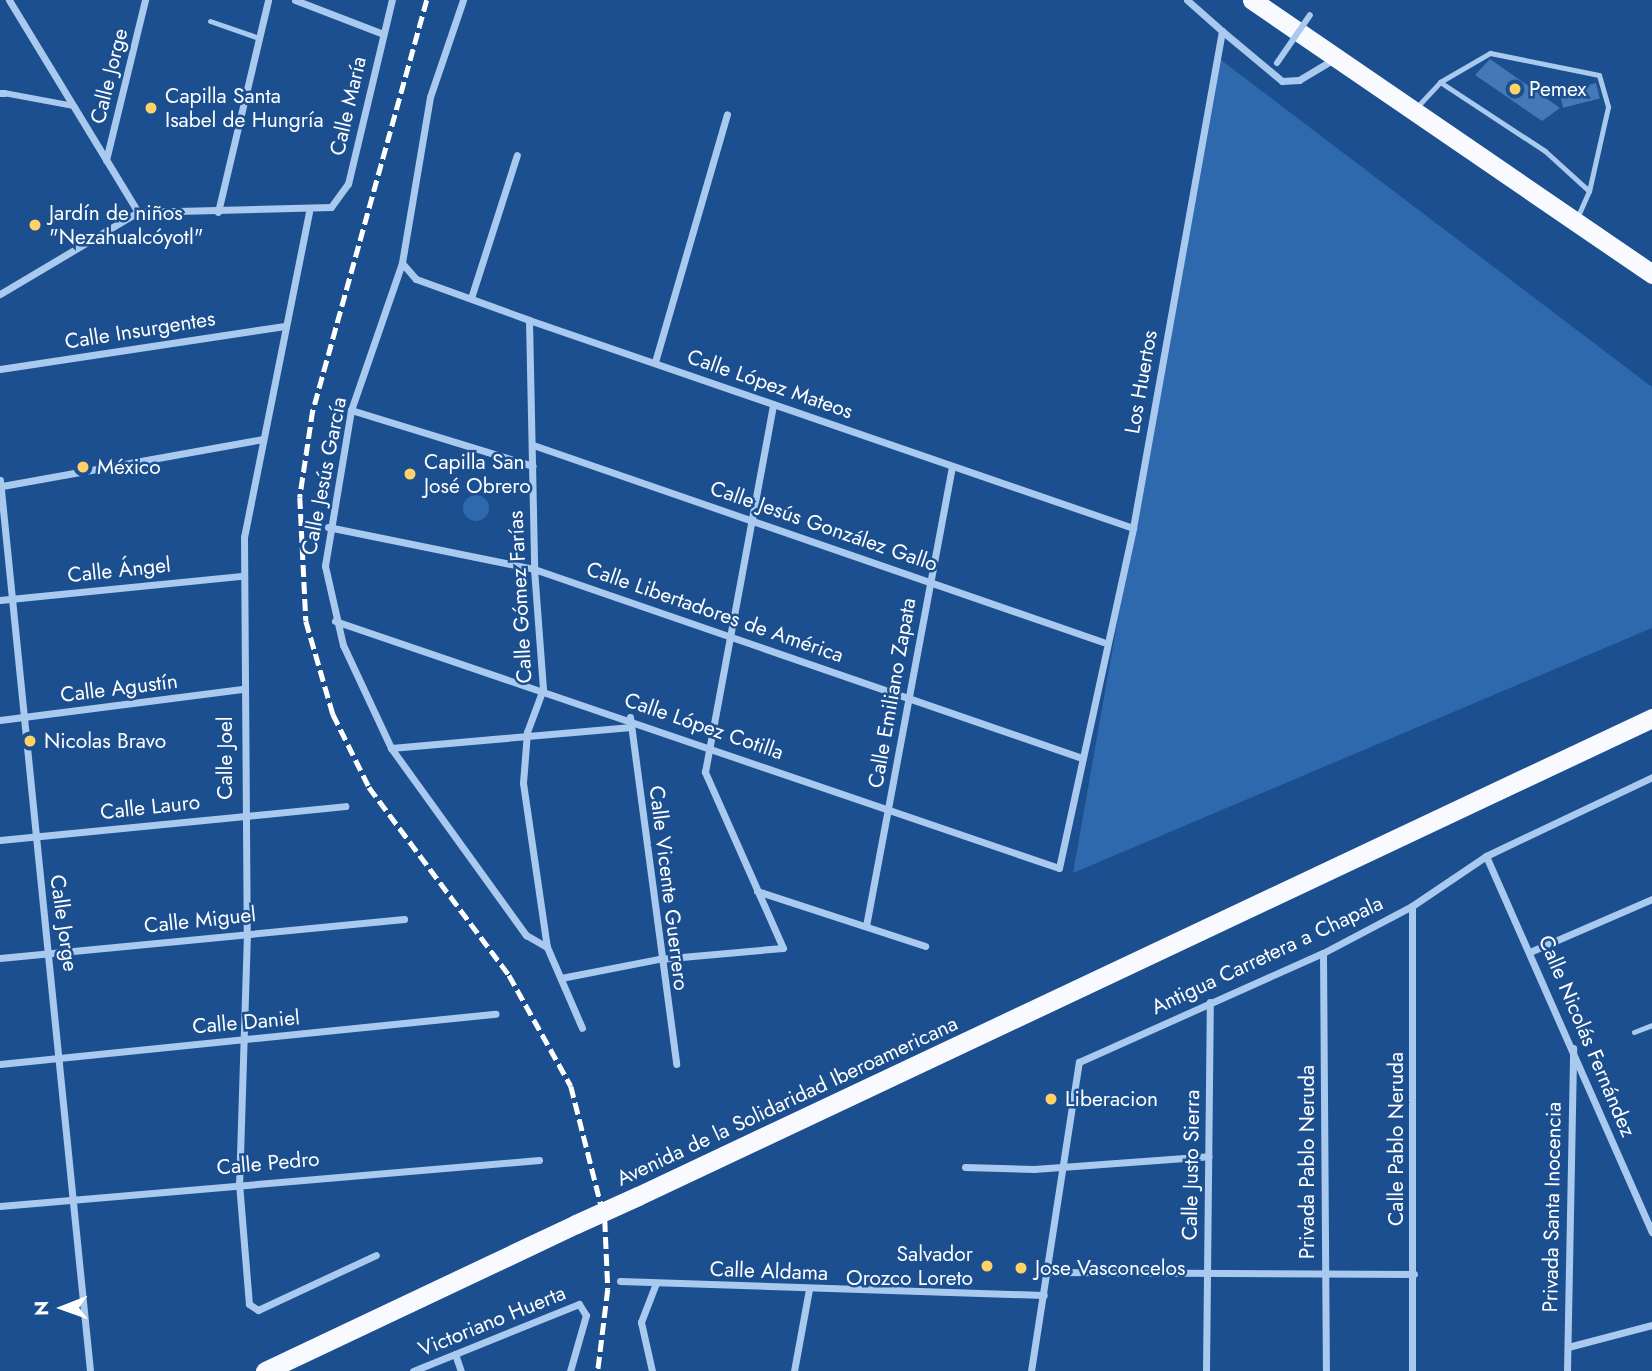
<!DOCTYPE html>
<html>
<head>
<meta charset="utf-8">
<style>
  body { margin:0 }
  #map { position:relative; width:1652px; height:1371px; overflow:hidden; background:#1b4f8f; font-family:Jost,sans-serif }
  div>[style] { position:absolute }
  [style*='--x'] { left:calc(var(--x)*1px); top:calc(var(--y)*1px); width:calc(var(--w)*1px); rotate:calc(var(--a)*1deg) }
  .green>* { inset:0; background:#2e69ad }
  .round { border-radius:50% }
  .building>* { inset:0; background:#4478b7; transform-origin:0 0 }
  .service>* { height:5px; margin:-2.5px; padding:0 2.5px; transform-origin:2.5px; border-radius:2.5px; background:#a9c9ee }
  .pedestrian>* { height:6px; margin:-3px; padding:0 3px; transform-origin:3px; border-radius:3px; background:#a9c9ee }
  .minor>* { height:7px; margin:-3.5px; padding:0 3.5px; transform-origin:3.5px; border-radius:3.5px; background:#a9c9ee }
  .trunk>* { height:19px; margin:-9.5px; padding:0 9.5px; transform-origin:9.5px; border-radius:9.5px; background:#f8faff }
  .rail>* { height:4.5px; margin-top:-2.25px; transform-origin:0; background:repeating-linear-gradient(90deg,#fff 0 12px,transparent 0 17px) }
  .pedestrian-bridge>* { height:6px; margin:-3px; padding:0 3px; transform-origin:3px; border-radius:3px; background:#a9c9ee }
  .trunk-bridge>* { height:19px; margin:-9.5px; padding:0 9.5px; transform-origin:9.5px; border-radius:9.5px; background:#f8faff }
  .dots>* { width:19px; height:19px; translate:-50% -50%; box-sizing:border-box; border:4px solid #1b4f8f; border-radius:50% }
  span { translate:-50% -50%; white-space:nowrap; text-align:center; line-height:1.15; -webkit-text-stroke:5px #1b4f8f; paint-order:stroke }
  .street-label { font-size:21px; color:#fff }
  .poi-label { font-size:21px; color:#fff }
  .left { translate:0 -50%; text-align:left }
  .right { translate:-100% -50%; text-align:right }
  .north { position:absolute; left:28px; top:1273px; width:70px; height:70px; -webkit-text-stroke:5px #1b4f8f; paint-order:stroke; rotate:269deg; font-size:19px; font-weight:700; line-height:28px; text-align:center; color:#fff }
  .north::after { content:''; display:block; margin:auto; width:24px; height:32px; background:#fff; clip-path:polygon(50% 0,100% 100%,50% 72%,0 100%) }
</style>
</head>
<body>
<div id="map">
  <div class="green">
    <i style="clip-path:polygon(1217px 57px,1652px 387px,1652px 628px,1073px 873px)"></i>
    <i class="round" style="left:463px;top:495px;width:26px;height:26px"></i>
  </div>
  <div class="building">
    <i style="clip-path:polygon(1490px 59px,1560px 108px,1542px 121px,1475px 75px)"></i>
    <i style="left:1596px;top:83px;width:16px;height:38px;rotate:76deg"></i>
  </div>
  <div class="service">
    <i style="--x:210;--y:21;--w:52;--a:19.1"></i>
    <i style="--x:1440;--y:82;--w:58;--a:-30.1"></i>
    <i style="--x:1490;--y:53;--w:111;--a:11.4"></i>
    <i style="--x:1599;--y:75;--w:33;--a:74"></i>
    <i style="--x:1608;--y:107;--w:86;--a:102.7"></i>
    <i style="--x:1416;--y:108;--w:35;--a:-47"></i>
    <i style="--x:1440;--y:82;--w:126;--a:33.3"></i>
    <i style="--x:1545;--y:151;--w:59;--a:42.3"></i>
    <i style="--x:1589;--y:191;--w:27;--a:114"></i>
    <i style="--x:1634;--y:1032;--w:19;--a:-21"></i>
  </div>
  <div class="pedestrian">
    <i style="--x:4;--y:93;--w:71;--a:10.5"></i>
  </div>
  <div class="minor">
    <i style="--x:9;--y:0;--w:248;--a:58.7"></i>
    <i style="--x:295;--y:0;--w:94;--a:21.1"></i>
    <i style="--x:463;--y:0;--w:102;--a:108.8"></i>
    <i style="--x:430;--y:97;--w:168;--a:99.6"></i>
    <i style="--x:402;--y:263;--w:156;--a:109.1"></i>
    <i style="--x:351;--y:410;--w:158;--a:99.5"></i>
    <i style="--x:325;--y:566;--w:81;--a:77.2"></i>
    <i style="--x:343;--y:645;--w:114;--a:65"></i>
    <i style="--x:391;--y:748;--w:231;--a:54.2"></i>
    <i style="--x:526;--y:935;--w:24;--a:30"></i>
    <i style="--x:1187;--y:0;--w:47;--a:41.5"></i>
    <i style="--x:0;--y:93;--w:4;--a:0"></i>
    <i style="--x:106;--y:160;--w:165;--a:-76.3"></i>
    <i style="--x:218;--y:212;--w:218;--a:-76.7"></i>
    <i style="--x:309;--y:212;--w:331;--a:101.3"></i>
    <i style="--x:244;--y:537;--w:396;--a:89.6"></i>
    <i style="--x:247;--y:933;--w:250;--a:91.8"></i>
    <i style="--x:239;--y:1183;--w:121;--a:85.3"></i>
    <i style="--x:249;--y:1304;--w:11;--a:34"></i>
    <i style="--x:258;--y:1310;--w:130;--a:-25"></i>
    <i style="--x:402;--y:263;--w:21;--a:49"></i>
    <i style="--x:416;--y:279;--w:120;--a:19.9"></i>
    <i style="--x:529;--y:320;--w:639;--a:19"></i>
    <i style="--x:0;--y:294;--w:161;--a:-30.7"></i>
    <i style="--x:138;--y:212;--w:193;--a:-1.5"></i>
    <i style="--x:331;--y:207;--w:29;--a:-54"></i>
    <i style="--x:348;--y:184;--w:189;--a:-76.6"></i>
    <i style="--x:471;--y:298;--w:150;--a:-72.2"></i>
    <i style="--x:529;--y:320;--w:249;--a:88.8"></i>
    <i style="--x:534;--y:569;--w:120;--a:85.7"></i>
    <i style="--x:543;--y:689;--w:46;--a:110.4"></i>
    <i style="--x:527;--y:732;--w:51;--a:94.5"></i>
    <i style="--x:523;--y:783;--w:166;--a:81.7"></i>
    <i style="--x:547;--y:947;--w:88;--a:66.6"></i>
    <i style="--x:655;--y:362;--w:258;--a:-73.8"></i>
    <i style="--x:0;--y:369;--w:288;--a:-8.6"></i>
    <i style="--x:351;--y:410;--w:190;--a:17.1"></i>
    <i style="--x:533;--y:445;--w:603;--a:19.07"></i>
    <i style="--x:0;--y:480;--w:896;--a:84.23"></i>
    <i style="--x:2;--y:486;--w:264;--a:-10.2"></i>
    <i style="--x:328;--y:527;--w:210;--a:11.5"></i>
    <i style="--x:534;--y:569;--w:580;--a:19.03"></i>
    <i style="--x:0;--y:600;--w:243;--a:-5.7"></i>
    <i style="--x:335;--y:621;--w:765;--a:18.84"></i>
    <i style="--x:1059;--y:868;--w:348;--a:-77.7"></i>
    <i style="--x:1133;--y:528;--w:505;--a:-79.85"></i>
    <i style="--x:1222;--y:31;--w:78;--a:39.8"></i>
    <i style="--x:1282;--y:81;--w:17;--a:-3"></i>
    <i style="--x:1299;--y:80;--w:39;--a:-31"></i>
    <i style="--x:630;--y:717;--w:350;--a:82.4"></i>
    <i style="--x:0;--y:720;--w:244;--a:-7.3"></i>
    <i style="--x:391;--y:748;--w:241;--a:-5"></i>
    <i style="--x:0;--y:840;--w:347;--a:-5.6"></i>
    <i style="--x:1486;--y:856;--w:411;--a:66.2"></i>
    <i style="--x:757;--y:891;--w:177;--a:18.1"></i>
    <i style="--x:1412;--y:906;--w:465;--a:90"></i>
    <i style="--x:866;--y:926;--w:468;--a:-79.4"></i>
    <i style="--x:1532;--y:951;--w:131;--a:-23.4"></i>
    <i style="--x:1323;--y:953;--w:418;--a:89.6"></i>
    <i style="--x:0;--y:958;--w:406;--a:-5.5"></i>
    <i style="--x:561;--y:978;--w:100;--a:-11"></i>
    <i style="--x:659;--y:959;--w:124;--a:-5.1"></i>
    <i style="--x:783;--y:948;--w:193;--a:-113.9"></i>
    <i style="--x:705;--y:772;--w:374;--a:-79.5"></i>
    <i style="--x:0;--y:1064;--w:498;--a:-5.8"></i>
    <i style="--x:965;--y:1167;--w:69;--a:1.7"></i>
    <i style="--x:1034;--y:1169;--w:175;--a:-4.2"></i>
    <i style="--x:0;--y:1206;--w:541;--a:-4.88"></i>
    <i style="--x:1047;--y:1272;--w:367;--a:0.3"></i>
    <i style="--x:620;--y:1281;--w:424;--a:1.9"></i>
    <i style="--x:1568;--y:1347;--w:87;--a:-14.7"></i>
    <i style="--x:455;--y:1354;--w:18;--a:71"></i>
    <i style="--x:413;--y:1371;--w:179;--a:-22"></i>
    <i style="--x:579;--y:1304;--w:13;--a:58"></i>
    <i style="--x:586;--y:1315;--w:58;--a:105.9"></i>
    <i style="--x:652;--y:1371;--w:50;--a:-102.7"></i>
    <i style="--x:641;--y:1322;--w:40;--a:-69"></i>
    <i style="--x:794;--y:1371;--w:83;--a:-79.6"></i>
    <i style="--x:1031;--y:1371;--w:313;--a:-81.2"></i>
    <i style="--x:1079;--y:1062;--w:267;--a:-24.1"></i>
    <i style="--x:1323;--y:953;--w:101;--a:-27.8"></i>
    <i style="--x:1412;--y:906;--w:89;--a:-34"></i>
    <i style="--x:1486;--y:856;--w:184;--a:-25.4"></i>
    <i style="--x:1206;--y:1371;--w:369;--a:-89.4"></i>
    <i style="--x:1567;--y:1371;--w:323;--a:-88.9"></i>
  </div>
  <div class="trunk">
    <i style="--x:1252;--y:0;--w:485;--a:34.4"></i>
    <i style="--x:638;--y:1196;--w:1121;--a:-25.24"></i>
    <i style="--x:265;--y:1371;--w:344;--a:-25.3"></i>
  </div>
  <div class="rail">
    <i style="--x:427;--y:0;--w:426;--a:105.5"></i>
    <i style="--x:313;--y:410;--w:88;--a:98.5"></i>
    <i style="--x:300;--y:497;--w:124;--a:87.2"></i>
    <i style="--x:306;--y:621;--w:97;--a:73.8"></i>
    <i style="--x:333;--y:714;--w:81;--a:63.7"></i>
    <i style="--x:369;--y:787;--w:234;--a:53.3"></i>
    <i style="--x:509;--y:975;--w:127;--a:60.8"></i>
    <i style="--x:571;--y:1086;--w:138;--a:75.8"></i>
    <i style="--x:605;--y:1220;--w:69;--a:87.5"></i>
    <i style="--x:608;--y:1289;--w:83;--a:97"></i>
  </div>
  <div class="pedestrian-bridge">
    <i style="--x:1277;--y:63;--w:58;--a:-55.5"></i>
  </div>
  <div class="trunk-bridge">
    <i style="--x:576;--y:1224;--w:68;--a:-24.3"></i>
  </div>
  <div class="dots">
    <i style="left:1515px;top:89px;background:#ffd166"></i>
    <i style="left:151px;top:108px;background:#ffd166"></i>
    <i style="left:35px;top:225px;background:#ffd166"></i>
    <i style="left:83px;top:467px;background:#ffd166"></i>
    <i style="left:410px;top:474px;background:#ffd166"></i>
    <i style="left:30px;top:741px;background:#ffd166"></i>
    <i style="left:1051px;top:1099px;background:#ffd166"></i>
    <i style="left:987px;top:1266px;background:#ffd166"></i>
    <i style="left:1021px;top:1268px;background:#ffd166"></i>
  </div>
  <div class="street-label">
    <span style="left:109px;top:76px;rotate:-76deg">Calle Jorge</span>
    <span style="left:348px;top:106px;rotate:-77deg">Calle María</span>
    <span style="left:140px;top:330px;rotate:-9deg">Calle Insurgentes</span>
    <span style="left:1141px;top:382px;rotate:-80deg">Los Huertos</span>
    <span style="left:770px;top:384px;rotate:19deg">Calle López Mateos</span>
    <span style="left:324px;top:476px;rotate:-79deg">Calle Jesús García</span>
    <span style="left:824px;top:526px;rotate:19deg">Calle Jesús González Gallo</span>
    <span style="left:119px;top:570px;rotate:-6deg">Calle Ángel</span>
    <span style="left:520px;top:597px;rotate:-93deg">Calle Gómez Farías</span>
    <span style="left:715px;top:612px;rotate:19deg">Calle Libertadores de América</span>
    <span style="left:119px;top:688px;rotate:-7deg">Calle Agustín</span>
    <span style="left:892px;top:693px;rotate:-80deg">Calle Emiliano Zapata</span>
    <span style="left:704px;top:726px;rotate:19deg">Calle López Cotilla</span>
    <span style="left:225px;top:758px;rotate:-90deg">Calle Joel</span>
    <span style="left:150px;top:807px;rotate:-6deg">Calle Lauro</span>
    <span style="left:669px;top:888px;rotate:83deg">Calle Vicente Guerrero</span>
    <span style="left:200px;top:920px;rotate:-6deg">Calle Miguel</span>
    <span style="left:64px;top:923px;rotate:82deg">Calle Jorge</span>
    <span style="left:1267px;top:955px;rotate:-25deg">Antigua Carretera a Chapala</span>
    <span style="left:246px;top:1022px;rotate:-5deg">Calle Daniel</span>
    <span style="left:1587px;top:1036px;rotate:67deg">Calle Nicolás Fernández</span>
    <span style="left:787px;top:1101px;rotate:-25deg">Avenida de la Solidaridad Iberoamericana</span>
    <span style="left:1396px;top:1139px;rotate:-90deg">Calle Pablo Neruda</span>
    <span style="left:1307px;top:1162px;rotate:-90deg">Privada Pablo Neruda</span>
    <span style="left:268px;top:1163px;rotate:-5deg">Calle Pedro</span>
    <span style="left:1191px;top:1165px;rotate:-89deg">Calle Justo Sierra</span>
    <span style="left:1552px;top:1207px;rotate:-89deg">Privada Santa Inocencia</span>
    <span style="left:769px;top:1271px;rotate:2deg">Calle Aldama</span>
    <span style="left:492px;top:1321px;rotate:-22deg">Victoriano Huerta</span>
  </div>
  <div class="poi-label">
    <span class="left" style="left:1529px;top:89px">Pemex</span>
    <span class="left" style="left:165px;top:108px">Capilla Santa<br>Isabel de Hungría</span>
    <span class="left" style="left:49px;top:225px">Jardín de niños<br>"Nezahualcóyotl"</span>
    <span class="left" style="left:424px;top:474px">Capilla San<br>José Obrero</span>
    <span class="left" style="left:97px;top:467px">México</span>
    <span class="left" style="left:44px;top:741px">Nicolas Bravo</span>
    <span class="left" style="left:1065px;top:1099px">Liberacion</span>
    <span class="right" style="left:973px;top:1266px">Salvador<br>Orozco Loreto</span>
    <span class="left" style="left:1035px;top:1268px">Jose Vasconcelos</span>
  </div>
  <div class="north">N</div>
</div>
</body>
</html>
